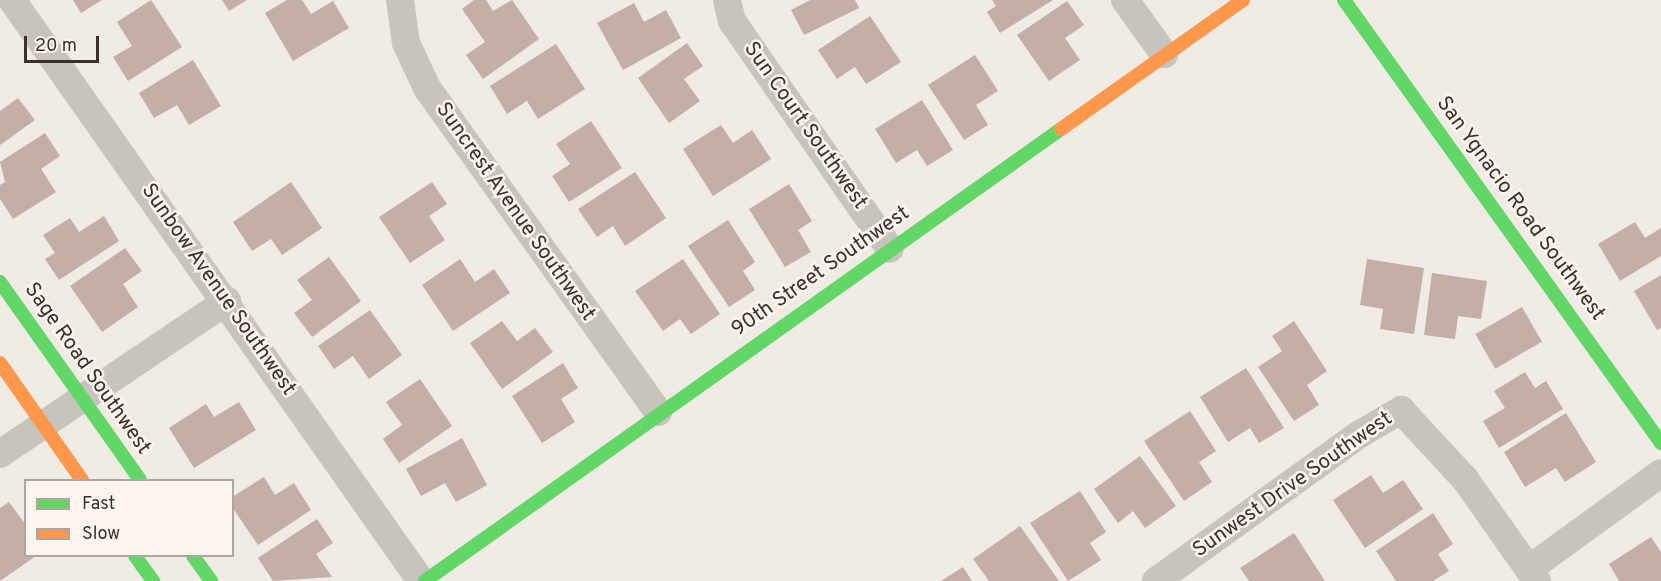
<!DOCTYPE html>
<html>
<head>
<meta charset="utf-8">
<style>
  body { margin:0 }
  #map { position:relative; width:1661px; height:581px; overflow:hidden; background:#f0ebe5; font-family:Overpass,sans-serif }
  div>[style] { position:absolute }
  [style*='--x'] { left:calc(var(--x)*1px); top:calc(var(--y)*1px); width:calc(var(--w)*1px); rotate:calc(var(--a)*1deg) }
  .building>* { inset:0; background:#c3afa7; transform-origin:0 0 }
  .street>* { height:28px; margin:-14px; padding:0 14px; transform-origin:14px; border-radius:14px; background:#c9c3be }
  .fast>* { height:14px; margin:-7px; padding:0 7px; transform-origin:7px; border-radius:7px; background:#63d668 }
  .slow>* { height:14px; margin:-7px; padding:0 7px; transform-origin:7px; border-radius:7px; background:#ff974d }
  span { translate:-50% -50%; white-space:nowrap; text-align:center; line-height:1.15; -webkit-text-stroke:5px #fbf5ee; paint-order:stroke }
  .street-label { font-size:21px; color:#3b302b }
  .legend { position:absolute; left:24px; top:479px; width:210px; height:78px; box-sizing:border-box; background:#fbf5ee; border:2px solid #aea6a0; margin:0; padding:8px 10px; list-style:none; font-size:18px; color:#3b302b }
  .legend li { display:flex; align-items:center; gap:12px; height:30px }
  .legend b { width:30px; border:2px solid #aea6a0 }
  .scale { position:absolute; left:24px; top:36px; width:75px; height:27px; box-sizing:border-box; border:3px solid #3b302b; border-top:0; padding-left:8px; font-size:18px; line-height:21px; white-space:nowrap; color:#3b302b; -webkit-text-stroke:4px #fbf5ee; paint-order:stroke }
</style>
</head>
<body>
<div id="map">
  <div class="building">
    <i style="clip-path:polygon(73px 0,102px 0,81px 13px)"></i>
    <i style="clip-path:polygon(151px 0,182px 47px,128px 81px,113px 57px,132px 46px,117px 22px)"></i>
    <i style="clip-path:polygon(222px 0,247px 0,229px 11px)"></i>
    <i style="clip-path:polygon(287px 0,302px 0,311px 14px,333px 1px,349px 28px,293px 61px,265px 13px)"></i>
    <i style="clip-path:polygon(474px 0,486px 0,493px 11px,512px 0,539px 39px,483px 79px,466px 55px,485px 42px,462px 9px)"></i>
    <i style="clip-path:polygon(855px 0,859px 8px,804px 35px,791px 10px,810px 0)"></i>
    <i style="clip-path:polygon(992px 0,1053px 0,1000px 33px,987px 12px,996px 6px)"></i>
    <i style="clip-path:polygon(1067px 1px,1084px 25px,1065px 38px,1080px 60px,1049px 81px,1017px 35px)"></i>
    <i style="clip-path:polygon(634px 3px,644px 22px,666px 10px,681px 38px,623px 70px,597px 23px)"></i>
    <i style="clip-path:polygon(870px 16px,901px 62px,866px 84px,855px 67px,837px 79px,818px 50px)"></i>
    <i style="clip-path:polygon(687px 43px,703px 66px,684px 79px,700px 101px,669px 123px,638px 78px)"></i>
    <i style="clip-path:polygon(556px 44px,585px 89px,538px 119px,527px 101px,507px 114px,490px 86px)"></i>
    <i style="clip-path:polygon(975px 55px,998px 91px,976px 105px,988px 125px,964px 140px,928px 85px)"></i>
    <i style="clip-path:polygon(193px 60px,221px 106px,189px 125px,177px 105px,154px 118px,139px 93px)"></i>
    <i style="clip-path:polygon(18px 98px,35px 120px,0 145px,0 111px)"></i>
    <i style="clip-path:polygon(922px 100px,953px 150px,927px 166px,917px 150px,896px 163px,875px 129px)"></i>
    <i style="clip-path:polygon(591px 121px,622px 168px,569px 202px,552px 176px,570px 164px,556px 144px)"></i>
    <i style="clip-path:polygon(721px 125px,733px 143px,752px 130px,771px 159px,713px 196px,683px 149px)"></i>
    <i style="clip-path:polygon(45px 133px,60px 156px,41px 169px,56px 192px,13px 219px,0 199px,0 185px,5px 182px,0 162px)"></i>
    <i style="clip-path:polygon(635px 172px,666px 218px,625px 246px,613px 226px,597px 237px,578px 209px)"></i>
    <i style="clip-path:polygon(291px 182px,322px 228px,282px 255px,271px 239px,252px 251px,233px 222px)"></i>
    <i style="clip-path:polygon(432px 182px,447px 204px,429px 216px,445px 240px,410px 263px,379px 217px)"></i>
    <i style="clip-path:polygon(789px 184px,812px 221px,798px 230px,811px 252px,785px 267px,749px 209px)"></i>
    <i style="clip-path:polygon(104px 216px,119px 241px,59px 280px,45px 259px,55px 253px,43px 235px,70px 218px,79px 232px)"></i>
    <i style="clip-path:polygon(728px 220px,755px 262px,743px 271px,755px 290px,729px 307px,688px 246px)"></i>
    <i style="clip-path:polygon(1635px 222px,1645px 238px,1661px 228px,1661px 256px,1620px 281px,1598px 244px)"></i>
    <i style="clip-path:polygon(125px 248px,142px 271px,123px 284px,138px 307px,102px 332px,70px 286px)"></i>
    <i style="clip-path:polygon(329px 257px,361px 301px,312px 337px,294px 313px,312px 300px,297px 280px)"></i>
    <i style="clip-path:polygon(460px 259px,475px 282px,494px 269px,510px 293px,453px 331px,422px 285px)"></i>
    <i style="clip-path:polygon(683px 259px,720px 314px,691px 334px,680px 319px,663px 331px,635px 291px)"></i>
    <i style="clip-path:polygon(1367px 259px,1424px 268px,1414px 334px,1380px 329px,1383px 309px,1360px 305px)"></i>
    <i style="clip-path:polygon(1432px 273px,1487px 281px,1481px 319px,1458px 316px,1455px 339px,1424px 335px)"></i>
    <i style="clip-path:polygon(1661px 275px,1661px 328px,1657px 330px,1634px 291px)"></i>
    <i style="left:1522px;top:307px;width:40px;height:54px;rotate:60deg"></i>
    <i style="clip-path:polygon(370px 310px,402px 355px,369px 379px,353px 356px,334px 369px,318px 346px)"></i>
    <i style="clip-path:polygon(502px 321px,517px 341px,535px 328px,553px 352px,502px 389px,470px 343px)"></i>
    <i style="clip-path:polygon(1294px 321px,1327px 371px,1307px 385px,1319px 405px,1294px 421px,1258px 367px,1282px 351px,1272px 336px)"></i>
    <i style="clip-path:polygon(563px 363px,578px 388px,561px 399px,575px 422px,542px 443px,512px 396px)"></i>
    <i style="clip-path:polygon(1246px 368px,1284px 428px,1259px 443px,1250px 428px,1228px 442px,1200px 397px)"></i>
    <i style="clip-path:polygon(1525px 372px,1535px 388px,1546px 381px,1563px 409px,1499px 448px,1483px 421px,1505px 408px,1494px 391px)"></i>
    <i style="clip-path:polygon(420px 379px,452px 426px,399px 463px,383px 439px,402px 425px,386px 402px)"></i>
    <i style="clip-path:polygon(239px 402px,256px 430px,194px 468px,169px 428px,206px 404px,214px 417px)"></i>
    <i style="clip-path:polygon(1190px 411px,1216px 451px,1199px 462px,1212px 482px,1184px 501px,1144px 441px)"></i>
    <i style="clip-path:polygon(1566px 413px,1596px 462px,1565px 482px,1556px 468px,1525px 487px,1504px 452px)"></i>
    <i style="clip-path:polygon(462px 438px,487px 485px,456px 502px,445px 483px,421px 496px,406px 469px)"></i>
    <i style="clip-path:polygon(1140px 456px,1176px 506px,1145px 528px,1133px 511px,1118px 523px,1094px 489px)"></i>
    <i style="clip-path:polygon(1371px 475px,1383px 493px,1403px 480px,1423px 509px,1365px 548px,1333px 500px)"></i>
    <i style="clip-path:polygon(264px 477px,275px 495px,294px 483px,311px 510px,258px 545px,232px 507px,232px 497px)"></i>
    <i style="clip-path:polygon(1080px 491px,1106px 532px,1090px 543px,1101px 560px,1068px 581px,1030px 523px)"></i>
    <i style="clip-path:polygon(9px 502px,26px 525px,26px 556px,36px 556px,0 581px,0 508px)"></i>
    <i style="clip-path:polygon(1433px 513px,1453px 544px,1438px 554px,1449px 571px,1433px 581px,1396px 581px,1376px 551px)"></i>
    <i style="clip-path:polygon(317px 519px,333px 543px,316px 554px,332px 577px,273px 581px,258px 558px)"></i>
    <i style="clip-path:polygon(1020px 526px,1059px 581px,989px 581px,973px 559px)"></i>
    <i style="clip-path:polygon(1294px 533px,1325px 581px,1249px 581px,1240px 568px)"></i>
    <i style="clip-path:polygon(1651px 537px,1661px 552px,1661px 581px,1619px 581px,1609px 564px)"></i>
    <i style="clip-path:polygon(963px 567px,972px 581px,941px 581px)"></i>
  </div>
  <div class="street">
    <i style="--x:12;--y:0;--w:711;--a:54.86"></i>
    <i style="--x:400;--y:0;--w:43;--a:82.1"></i>
    <i style="--x:406;--y:43;--w:50;--a:65"></i>
    <i style="--x:427;--y:88;--w:398;--a:54.5"></i>
    <i style="--x:727;--y:0;--w:22;--a:77"></i>
    <i style="--x:732;--y:21;--w:277;--a:55.3"></i>
    <i style="--x:1125;--y:0;--w:67;--a:54.2"></i>
    <i style="--x:0;--y:454;--w:274;--a:-34"></i>
    <i style="--x:1529;--y:569;--w:163;--a:-36"></i>
    <i style="--x:1156;--y:581;--w:251;--a:-35.8"></i>
    <i style="--x:1360;--y:434;--w:48;--a:-30.3"></i>
    <i style="--x:1401;--y:410;--w:94;--a:47.2"></i>
    <i style="--x:1465;--y:479;--w:125;--a:54.8"></i>
  </div>
  <div class="fast">
    <i style="--x:1344;--y:0;--w:545;--a:54.41"></i>
    <i style="--x:0;--y:282;--w:242;--a:54.7"></i>
    <i style="--x:135;--y:556;--w:31;--a:54"></i>
    <i style="--x:193;--y:556;--w:31;--a:54"></i>
    <i style="--x:425;--y:581;--w:780;--a:-35.4"></i>
  </div>
  <div class="slow">
    <i style="--x:1061;--y:129;--w:223;--a:-35.3"></i>
    <i style="--x:0;--y:363;--w:143;--a:55"></i>
  </div>
  <div class="street-label">
    <span style="left:805px;top:126px;rotate:55deg">Sun Court Southwest</span>
    <span style="left:1520px;top:209px;rotate:54deg">San Ygnacio Road Southwest</span>
    <span style="left:515px;top:212px;rotate:55deg">Suncrest Avenue Southwest</span>
    <span style="left:821px;top:272px;rotate:-35deg">90th Street Southwest</span>
    <span style="left:218px;top:290px;rotate:55deg">Sunbow Avenue Southwest</span>
    <span style="left:87px;top:369px;rotate:55deg">Sage Road Southwest</span>
    <span style="left:1293px;top:485px;rotate:-35deg">Sunwest Drive Southwest</span>
  </div>
  <ul class="legend">
  <li><b style="height:8px;background:#63d668"></b>Fast</li>
  <li><b style="height:8px;background:#ff974d"></b>Slow</li>
  </ul>
  <div class="scale">20 m</div>
</div>
</body>
</html>
